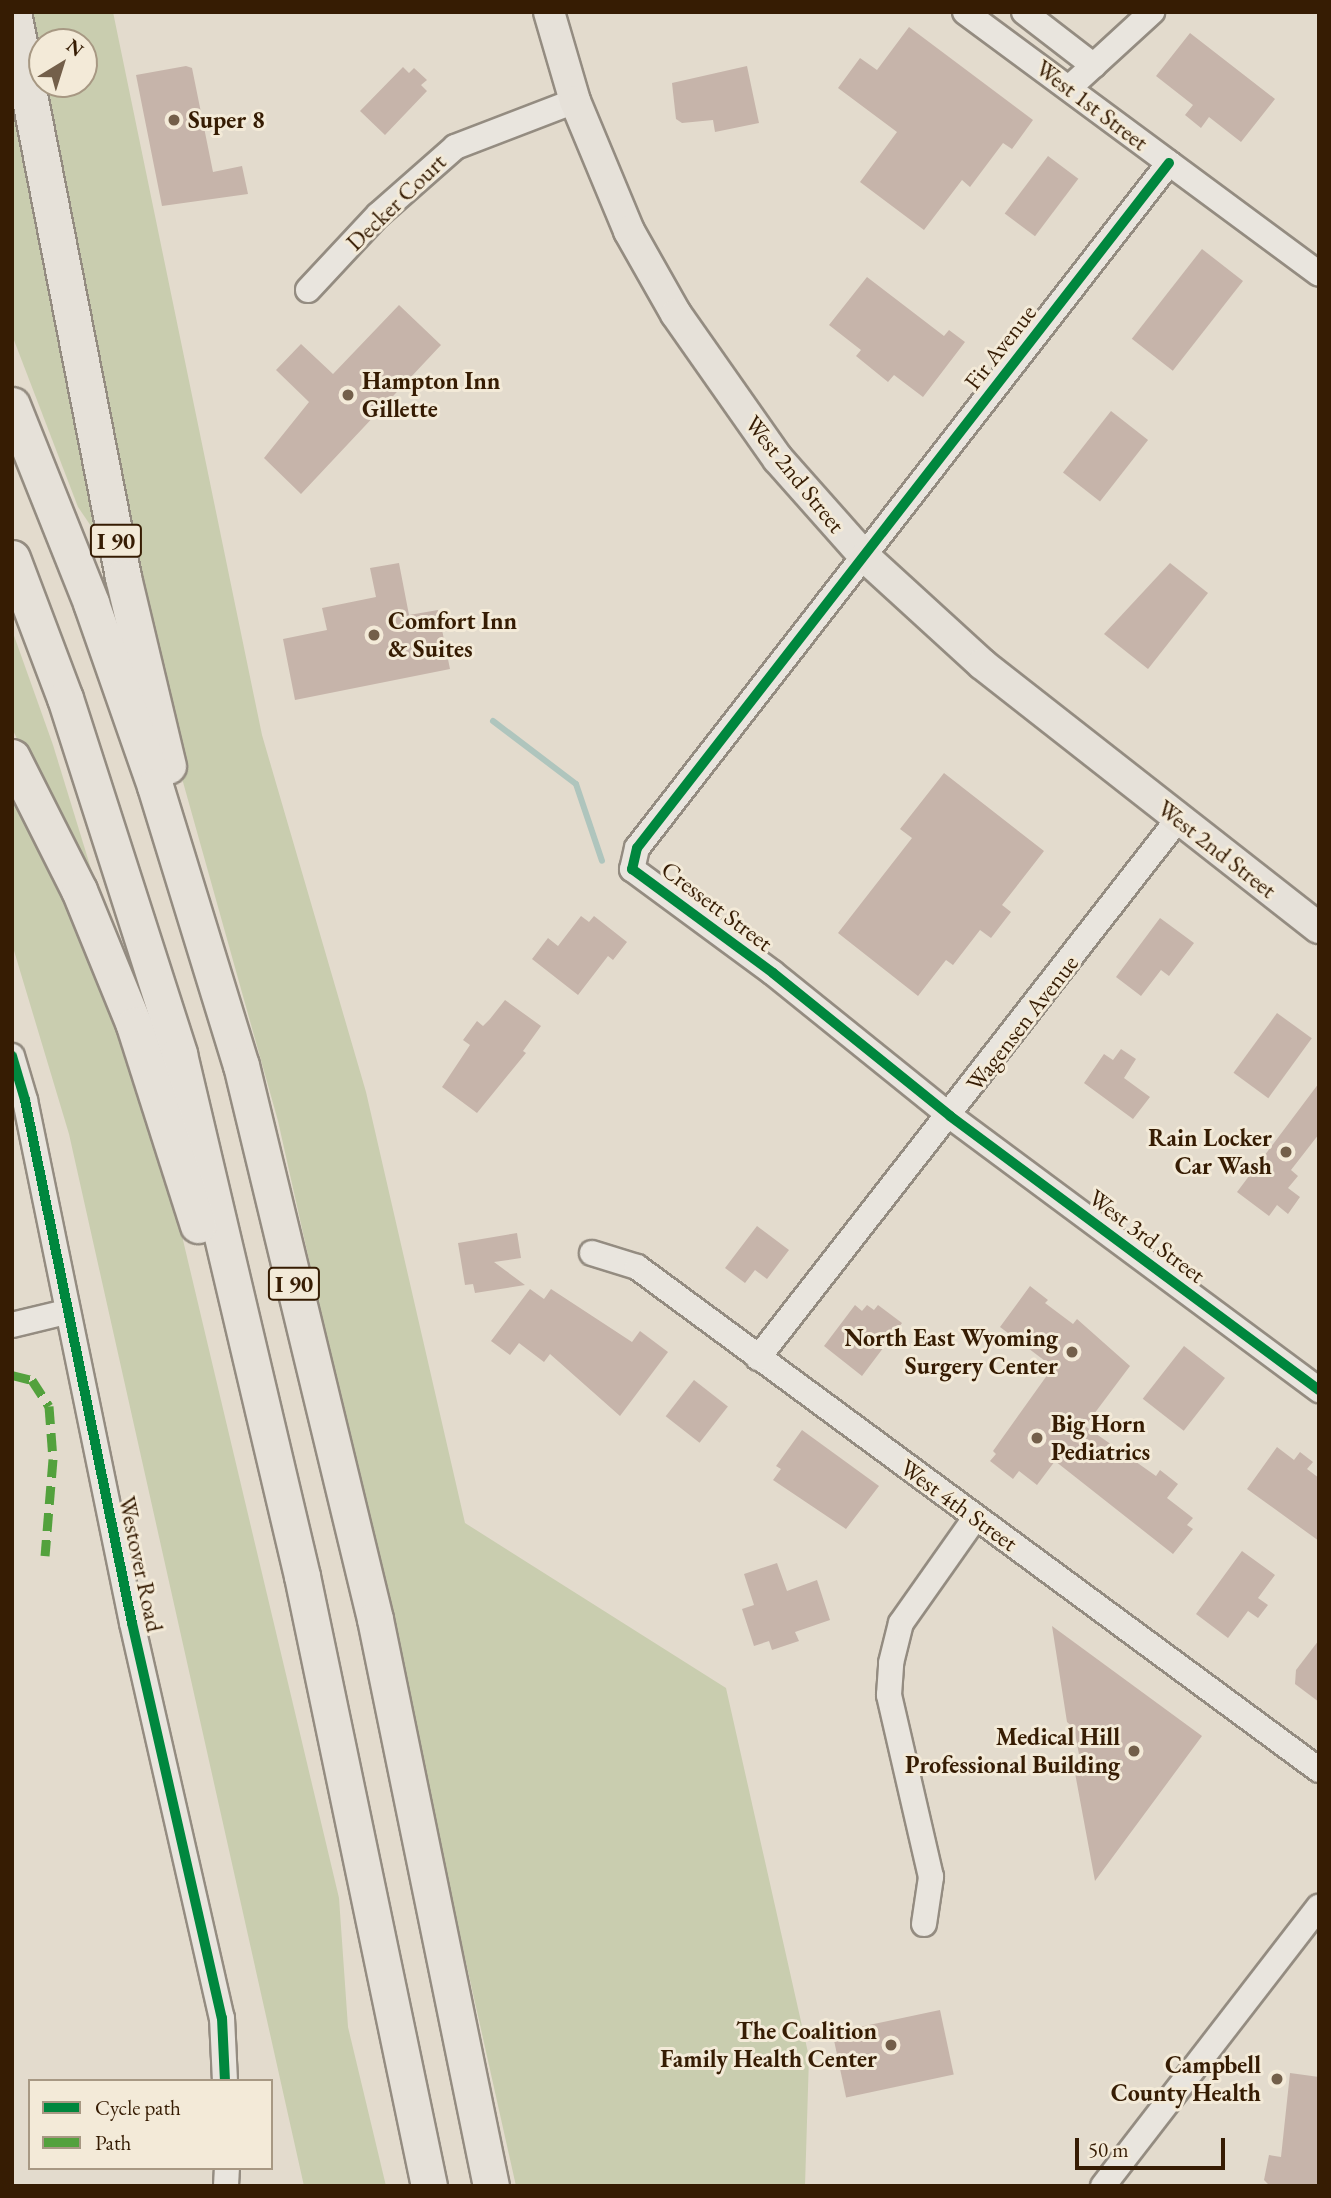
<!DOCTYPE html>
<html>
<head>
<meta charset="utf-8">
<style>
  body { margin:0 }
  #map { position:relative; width:1331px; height:2198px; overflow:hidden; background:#e3dbcd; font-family:"EB Garamond",serif }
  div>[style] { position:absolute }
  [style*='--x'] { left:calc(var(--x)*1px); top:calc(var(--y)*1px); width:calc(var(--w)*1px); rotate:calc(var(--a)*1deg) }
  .green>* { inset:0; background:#c9cdaf }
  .stream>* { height:6px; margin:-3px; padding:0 3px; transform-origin:3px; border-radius:3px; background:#afc5bd }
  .building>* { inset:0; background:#c6b4aa; transform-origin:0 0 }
  .roads { filter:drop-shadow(2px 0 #948c81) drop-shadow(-2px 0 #948c81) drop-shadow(0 2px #948c81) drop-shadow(0 -2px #948c81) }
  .minor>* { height:24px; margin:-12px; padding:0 12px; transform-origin:12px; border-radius:12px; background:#e9e5de }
  .major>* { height:30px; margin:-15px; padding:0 15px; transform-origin:15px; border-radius:15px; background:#e6e1d9 }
  .highway>* { height:35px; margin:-17.5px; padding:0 17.5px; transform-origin:17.5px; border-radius:17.5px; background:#e6e1d9 }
  .quiet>* { height:9px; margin-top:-4.5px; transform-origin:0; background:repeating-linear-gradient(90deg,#53a13d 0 18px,transparent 0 27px) }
  .cycleway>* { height:10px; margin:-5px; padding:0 5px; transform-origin:5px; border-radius:5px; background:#00873e }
  .dots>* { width:19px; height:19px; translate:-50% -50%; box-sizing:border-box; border:4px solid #f3ead8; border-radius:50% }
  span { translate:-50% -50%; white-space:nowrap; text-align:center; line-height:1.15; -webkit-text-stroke:6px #f3ead8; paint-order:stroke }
  .shield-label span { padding:2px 5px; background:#f3ead8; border:2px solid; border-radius:5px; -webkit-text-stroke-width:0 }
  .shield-label { font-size:23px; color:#361c03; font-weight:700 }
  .street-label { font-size:24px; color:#361c03 }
  .poi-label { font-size:24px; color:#361c03; font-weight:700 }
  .left { translate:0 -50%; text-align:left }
  .right { translate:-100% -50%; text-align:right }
  .frame { position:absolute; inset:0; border:14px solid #361c03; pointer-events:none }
  .legend { position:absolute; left:28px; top:2079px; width:245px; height:91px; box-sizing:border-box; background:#f3ead8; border:2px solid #a79883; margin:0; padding:9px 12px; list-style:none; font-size:21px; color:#361c03 }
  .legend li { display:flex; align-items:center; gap:14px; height:35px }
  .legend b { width:35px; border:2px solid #a79883 }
  .north { position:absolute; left:28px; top:28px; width:70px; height:70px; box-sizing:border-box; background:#f3ead8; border:2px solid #a79883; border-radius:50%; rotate:38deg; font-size:19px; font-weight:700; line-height:28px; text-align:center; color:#361c03 }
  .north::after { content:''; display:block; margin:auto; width:24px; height:32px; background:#735f4a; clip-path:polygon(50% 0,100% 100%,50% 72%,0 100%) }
  .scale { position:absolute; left:1075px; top:2138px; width:150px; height:32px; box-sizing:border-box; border:4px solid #361c03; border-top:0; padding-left:9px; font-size:21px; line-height:24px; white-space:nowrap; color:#361c03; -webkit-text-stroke:5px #f3ead8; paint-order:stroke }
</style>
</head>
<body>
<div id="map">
  <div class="green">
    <i style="clip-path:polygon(32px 12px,113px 12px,262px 735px,366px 1092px,465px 1523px,726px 1688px,809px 2057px,805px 2186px,516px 2186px,278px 1121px,183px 782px,135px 582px,67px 229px,47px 84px,84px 84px,84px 42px,42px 42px,42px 60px)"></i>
    <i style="clip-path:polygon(12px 66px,96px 502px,95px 532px,78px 507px,12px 335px)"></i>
    <i style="clip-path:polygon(12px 630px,53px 745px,119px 960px,12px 728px)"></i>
    <i style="clip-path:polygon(12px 786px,110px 1009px,169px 1181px,339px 1898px,348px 2027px,386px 2186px,304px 2186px,69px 1134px,12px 944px)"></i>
  </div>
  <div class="stream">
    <i style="--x:493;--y:721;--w:104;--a:37.2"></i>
    <i style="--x:576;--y:784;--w:81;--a:71.3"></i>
  </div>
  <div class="building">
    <i style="clip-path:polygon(909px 27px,1033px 120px,1012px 149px,1003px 143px,970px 187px,962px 180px,924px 230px,860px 182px,897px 132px,838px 88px,860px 58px,877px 70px)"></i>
    <i style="clip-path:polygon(1190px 33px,1275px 99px,1241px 142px,1209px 117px,1201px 128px,1185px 115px,1193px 105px,1156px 76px)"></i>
    <i style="clip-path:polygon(186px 66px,192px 68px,213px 172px,242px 166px,248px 194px,162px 206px,136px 75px)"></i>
    <i style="clip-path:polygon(747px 66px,759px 123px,715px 132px,713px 120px,682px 123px,676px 119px,672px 83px)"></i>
    <i style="clip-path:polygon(403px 67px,409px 73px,414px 68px,427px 80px,421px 85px,427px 91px,385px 135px,360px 111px)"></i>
    <i style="left:1048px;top:156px;width:38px;height:72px;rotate:37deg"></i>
    <i style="left:1202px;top:249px;width:52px;height:114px;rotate:38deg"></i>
    <i style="clip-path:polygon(867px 277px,944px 336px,949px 330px,965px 342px,923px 397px,894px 375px,888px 382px,856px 356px,861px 350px,829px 325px)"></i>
    <i style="clip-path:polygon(399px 305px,441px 345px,301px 494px,264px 458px,309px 402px,276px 370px,301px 344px,333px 374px)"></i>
    <i style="left:1111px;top:411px;width:47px;height:78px;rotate:38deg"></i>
    <i style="clip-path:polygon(399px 563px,409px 615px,438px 610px,450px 669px,295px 700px,283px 639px,327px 630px,322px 608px,376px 597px,370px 568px)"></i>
    <i style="clip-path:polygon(1170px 563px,1208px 593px,1148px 669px,1104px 634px)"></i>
    <i style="clip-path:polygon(944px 773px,1044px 851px,1002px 905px,1011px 912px,991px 938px,980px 930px,953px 965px,946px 960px,918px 996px,838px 933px,912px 838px,900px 829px)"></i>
    <i style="clip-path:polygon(581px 916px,589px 922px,594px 916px,627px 942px,613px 960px,608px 956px,578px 995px,532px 959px,548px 938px,558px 946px)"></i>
    <i style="clip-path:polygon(1160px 918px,1194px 943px,1169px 976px,1161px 970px,1141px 996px,1116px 977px)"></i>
    <i style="clip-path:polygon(505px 1000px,541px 1026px,523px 1051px,526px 1053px,477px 1113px,442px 1087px,470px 1045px,463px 1040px,477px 1021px,483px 1026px,490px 1019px)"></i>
    <i style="left:1277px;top:1013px;width:43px;height:74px;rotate:36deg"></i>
    <i style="clip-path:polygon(1121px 1049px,1136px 1059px,1124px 1078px,1150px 1097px,1133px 1119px,1084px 1083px,1104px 1054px,1113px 1060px)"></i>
    <i style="clip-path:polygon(1319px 1083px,1319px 1134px,1291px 1170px,1298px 1176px,1288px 1188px,1300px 1197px,1288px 1214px,1277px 1205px,1269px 1216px,1237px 1192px)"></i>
    <i style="clip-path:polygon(757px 1226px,789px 1250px,767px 1279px,755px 1270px,745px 1283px,725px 1268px)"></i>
    <i style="clip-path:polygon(517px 1233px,521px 1258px,494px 1262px,525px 1285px,475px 1293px,473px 1284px,465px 1285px,458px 1243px)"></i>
    <i style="clip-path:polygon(1030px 1286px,1048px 1300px,1045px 1303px,1073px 1324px,1077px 1319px,1130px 1366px,1085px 1426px,1156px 1476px,1160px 1470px,1178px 1484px,1167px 1498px,1193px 1518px,1187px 1525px,1193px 1529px,1173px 1554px,1055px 1461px,1037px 1485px,1019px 1471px,1013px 1479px,990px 1461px,996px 1454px,993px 1451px,1053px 1367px,1000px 1327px)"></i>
    <i style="clip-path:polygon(530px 1289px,544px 1299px,551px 1289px,632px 1342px,640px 1331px,668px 1352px,620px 1416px,550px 1354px,544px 1362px,519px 1343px,510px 1355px,491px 1341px)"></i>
    <i style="clip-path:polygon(855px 1305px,862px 1311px,867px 1305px,874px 1310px,878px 1305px,902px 1323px,862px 1376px,824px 1346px)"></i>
    <i style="left:1184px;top:1346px;width:52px;height:67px;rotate:38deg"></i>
    <i style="left:694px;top:1380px;width:43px;height:46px;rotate:38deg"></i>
    <i style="clip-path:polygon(802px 1430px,879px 1486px,846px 1529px,773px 1480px,781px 1469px,776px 1466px)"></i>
    <i style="clip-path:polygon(1277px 1447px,1294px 1460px,1300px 1452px,1313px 1462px,1307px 1469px,1319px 1478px,1319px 1541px,1247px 1489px)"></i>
    <i style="clip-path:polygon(1242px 1551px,1275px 1575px,1258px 1598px,1268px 1605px,1258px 1618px,1248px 1611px,1228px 1638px,1196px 1614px)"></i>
    <i style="clip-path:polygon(777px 1563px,787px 1591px,817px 1580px,830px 1620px,795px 1632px,799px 1641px,772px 1650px,769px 1641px,754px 1646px,742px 1609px,754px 1605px,744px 1574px)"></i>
    <i style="clip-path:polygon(1052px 1626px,1202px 1736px,1095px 1881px,1075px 1773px,1081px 1765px,1074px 1728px,1067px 1722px)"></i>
    <i style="clip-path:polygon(1319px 1640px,1319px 1702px,1295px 1684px,1296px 1670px)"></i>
    <i style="left:940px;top:2010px;width:66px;height:110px;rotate:78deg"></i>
    <i style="clip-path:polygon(1290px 2073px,1319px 2077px,1319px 2186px,1270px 2186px,1264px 2180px,1269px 2155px,1281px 2157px)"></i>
  </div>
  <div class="roads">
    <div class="minor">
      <i style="--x:965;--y:12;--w:440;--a:36.5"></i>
      <i style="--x:1024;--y:12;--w:88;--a:37.6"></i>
      <i style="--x:1069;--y:88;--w:113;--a:-42.5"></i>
      <i style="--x:1169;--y:163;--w:867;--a:127.83"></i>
      <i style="--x:637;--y:848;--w:22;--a:103"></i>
      <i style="--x:632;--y:869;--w:175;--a:36.4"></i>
      <i style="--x:773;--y:973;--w:228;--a:38.9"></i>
      <i style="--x:950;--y:1116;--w:460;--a:36.6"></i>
      <i style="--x:308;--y:290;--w:103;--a:-47"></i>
      <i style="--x:378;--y:215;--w:103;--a:-41.4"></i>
      <i style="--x:455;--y:147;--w:129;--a:-21"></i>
      <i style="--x:12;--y:1056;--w:46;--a:73.5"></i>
      <i style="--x:25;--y:1100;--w:534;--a:78.44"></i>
      <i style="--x:132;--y:1623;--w:405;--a:77.2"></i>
      <i style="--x:222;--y:2018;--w:63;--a:87.3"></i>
      <i style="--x:592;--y:1253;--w:47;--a:17.3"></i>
      <i style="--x:637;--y:1267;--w:847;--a:36.41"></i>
      <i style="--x:12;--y:1325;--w:56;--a:-13.5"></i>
      <i style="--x:758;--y:1358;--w:685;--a:-52.06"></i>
      <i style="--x:924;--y:1924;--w:48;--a:-81.5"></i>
      <i style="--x:931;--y:1877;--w:187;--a:-103"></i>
      <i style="--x:889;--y:1695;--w:32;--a:-86"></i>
      <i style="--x:891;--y:1663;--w:41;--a:-76"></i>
      <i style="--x:901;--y:1623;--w:128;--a:-54.8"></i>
      <i style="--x:226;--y:2186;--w:18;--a:-87"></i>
      <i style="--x:1103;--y:2186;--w:353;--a:-52.3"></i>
    </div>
    <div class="major">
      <i style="--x:549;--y:12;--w:93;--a:73.7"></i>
      <i style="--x:575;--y:101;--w:141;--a:67.4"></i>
      <i style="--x:629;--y:231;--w:95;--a:60.5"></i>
      <i style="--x:676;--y:314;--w:177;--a:54.9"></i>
      <i style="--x:778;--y:459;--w:131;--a:48.4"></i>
      <i style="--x:865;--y:557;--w:159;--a:42.4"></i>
      <i style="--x:982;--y:664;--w:428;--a:38.1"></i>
    </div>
    <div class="highway">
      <i style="--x:13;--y:12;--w:576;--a:78.98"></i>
      <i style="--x:123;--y:577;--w:194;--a:76.6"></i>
      <i style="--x:12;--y:405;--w:213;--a:68.2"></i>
      <i style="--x:91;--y:603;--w:194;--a:70.7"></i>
      <i style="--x:155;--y:786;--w:292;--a:72.9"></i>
      <i style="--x:241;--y:1065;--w:570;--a:76.4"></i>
      <i style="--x:375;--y:1619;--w:579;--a:78.44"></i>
      <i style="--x:12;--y:558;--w:150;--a:69.3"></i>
      <i style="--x:65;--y:698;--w:374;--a:72.2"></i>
      <i style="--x:179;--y:1054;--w:536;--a:76.74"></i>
      <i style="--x:302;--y:1576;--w:623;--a:78.24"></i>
      <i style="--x:12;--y:757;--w:149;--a:63.3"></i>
      <i style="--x:79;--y:890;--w:146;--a:67.8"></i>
      <i style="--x:134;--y:1025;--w:210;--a:72.3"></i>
    </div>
  </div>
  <div class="quiet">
    <i style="--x:12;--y:1375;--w:21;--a:14"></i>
    <i style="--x:32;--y:1380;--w:31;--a:57"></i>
    <i style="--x:49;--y:1406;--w:53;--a:85.7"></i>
    <i style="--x:53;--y:1459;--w:97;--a:94.7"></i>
  </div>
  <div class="cycleway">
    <i style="--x:1169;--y:163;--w:867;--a:127.83"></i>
    <i style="--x:637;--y:848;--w:22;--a:103"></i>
    <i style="--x:632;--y:869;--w:175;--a:36.4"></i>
    <i style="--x:773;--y:973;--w:228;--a:38.9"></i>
    <i style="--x:950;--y:1116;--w:460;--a:36.6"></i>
    <i style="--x:12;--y:1056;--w:46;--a:73.5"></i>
    <i style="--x:25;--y:1100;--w:534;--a:78.44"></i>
    <i style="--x:132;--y:1623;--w:405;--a:77.2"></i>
    <i style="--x:222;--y:2018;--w:63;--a:87.3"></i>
  </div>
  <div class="dots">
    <i style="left:174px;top:120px;background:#735f4a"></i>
    <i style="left:348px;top:395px;background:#735f4a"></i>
    <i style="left:374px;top:635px;background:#735f4a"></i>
    <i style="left:1286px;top:1152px;background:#735f4a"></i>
    <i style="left:1072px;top:1352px;background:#735f4a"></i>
    <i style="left:1037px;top:1438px;background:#735f4a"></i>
    <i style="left:1134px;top:1751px;background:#735f4a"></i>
    <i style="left:891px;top:2045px;background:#735f4a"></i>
    <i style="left:1277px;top:2079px;background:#735f4a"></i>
  </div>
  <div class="shield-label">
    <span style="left:116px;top:541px">I 90</span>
    <span style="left:294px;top:1284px">I 90</span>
  </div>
  <div class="street-label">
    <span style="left:1092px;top:105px;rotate:37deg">West 1st Street</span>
    <span style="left:396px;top:202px;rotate:-44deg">Decker Court</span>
    <span style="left:1000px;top:347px;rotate:-52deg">Fir Avenue</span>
    <span style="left:795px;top:474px;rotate:51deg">West 2nd Street</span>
    <span style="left:1217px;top:849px;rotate:38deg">West 2nd Street</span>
    <span style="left:717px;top:906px;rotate:37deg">Cressett Street</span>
    <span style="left:1022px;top:1023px;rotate:-52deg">Wagensen Avenue</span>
    <span style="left:1147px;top:1236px;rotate:37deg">West 3rd Street</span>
    <span style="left:959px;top:1505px;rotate:36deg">West 4th Street</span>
    <span style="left:141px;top:1564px;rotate:78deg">Westover Road</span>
  </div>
  <div class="poi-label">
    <span class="left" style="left:188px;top:120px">Super 8</span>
    <span class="left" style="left:362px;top:395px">Hampton Inn<br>Gillette</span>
    <span class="left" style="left:388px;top:635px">Comfort Inn<br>&amp; Suites</span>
    <span class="right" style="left:1272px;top:1152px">Rain Locker<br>Car Wash</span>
    <span class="right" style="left:1058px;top:1352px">North East Wyoming<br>Surgery Center</span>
    <span class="left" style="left:1051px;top:1438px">Big Horn<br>Pediatrics</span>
    <span class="right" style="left:1120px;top:1751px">Medical Hill<br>Professional Building</span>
    <span class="right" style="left:877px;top:2045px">The Coalition<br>Family Health Center</span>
    <span class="right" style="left:1261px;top:2079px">Campbell<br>County Health</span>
  </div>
  <div class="frame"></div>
  <ul class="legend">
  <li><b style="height:9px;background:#00873e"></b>Cycle path</li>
  <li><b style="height:9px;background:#53a13d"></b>Path</li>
  </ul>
  <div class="north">N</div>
  <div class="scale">50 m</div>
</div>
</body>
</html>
